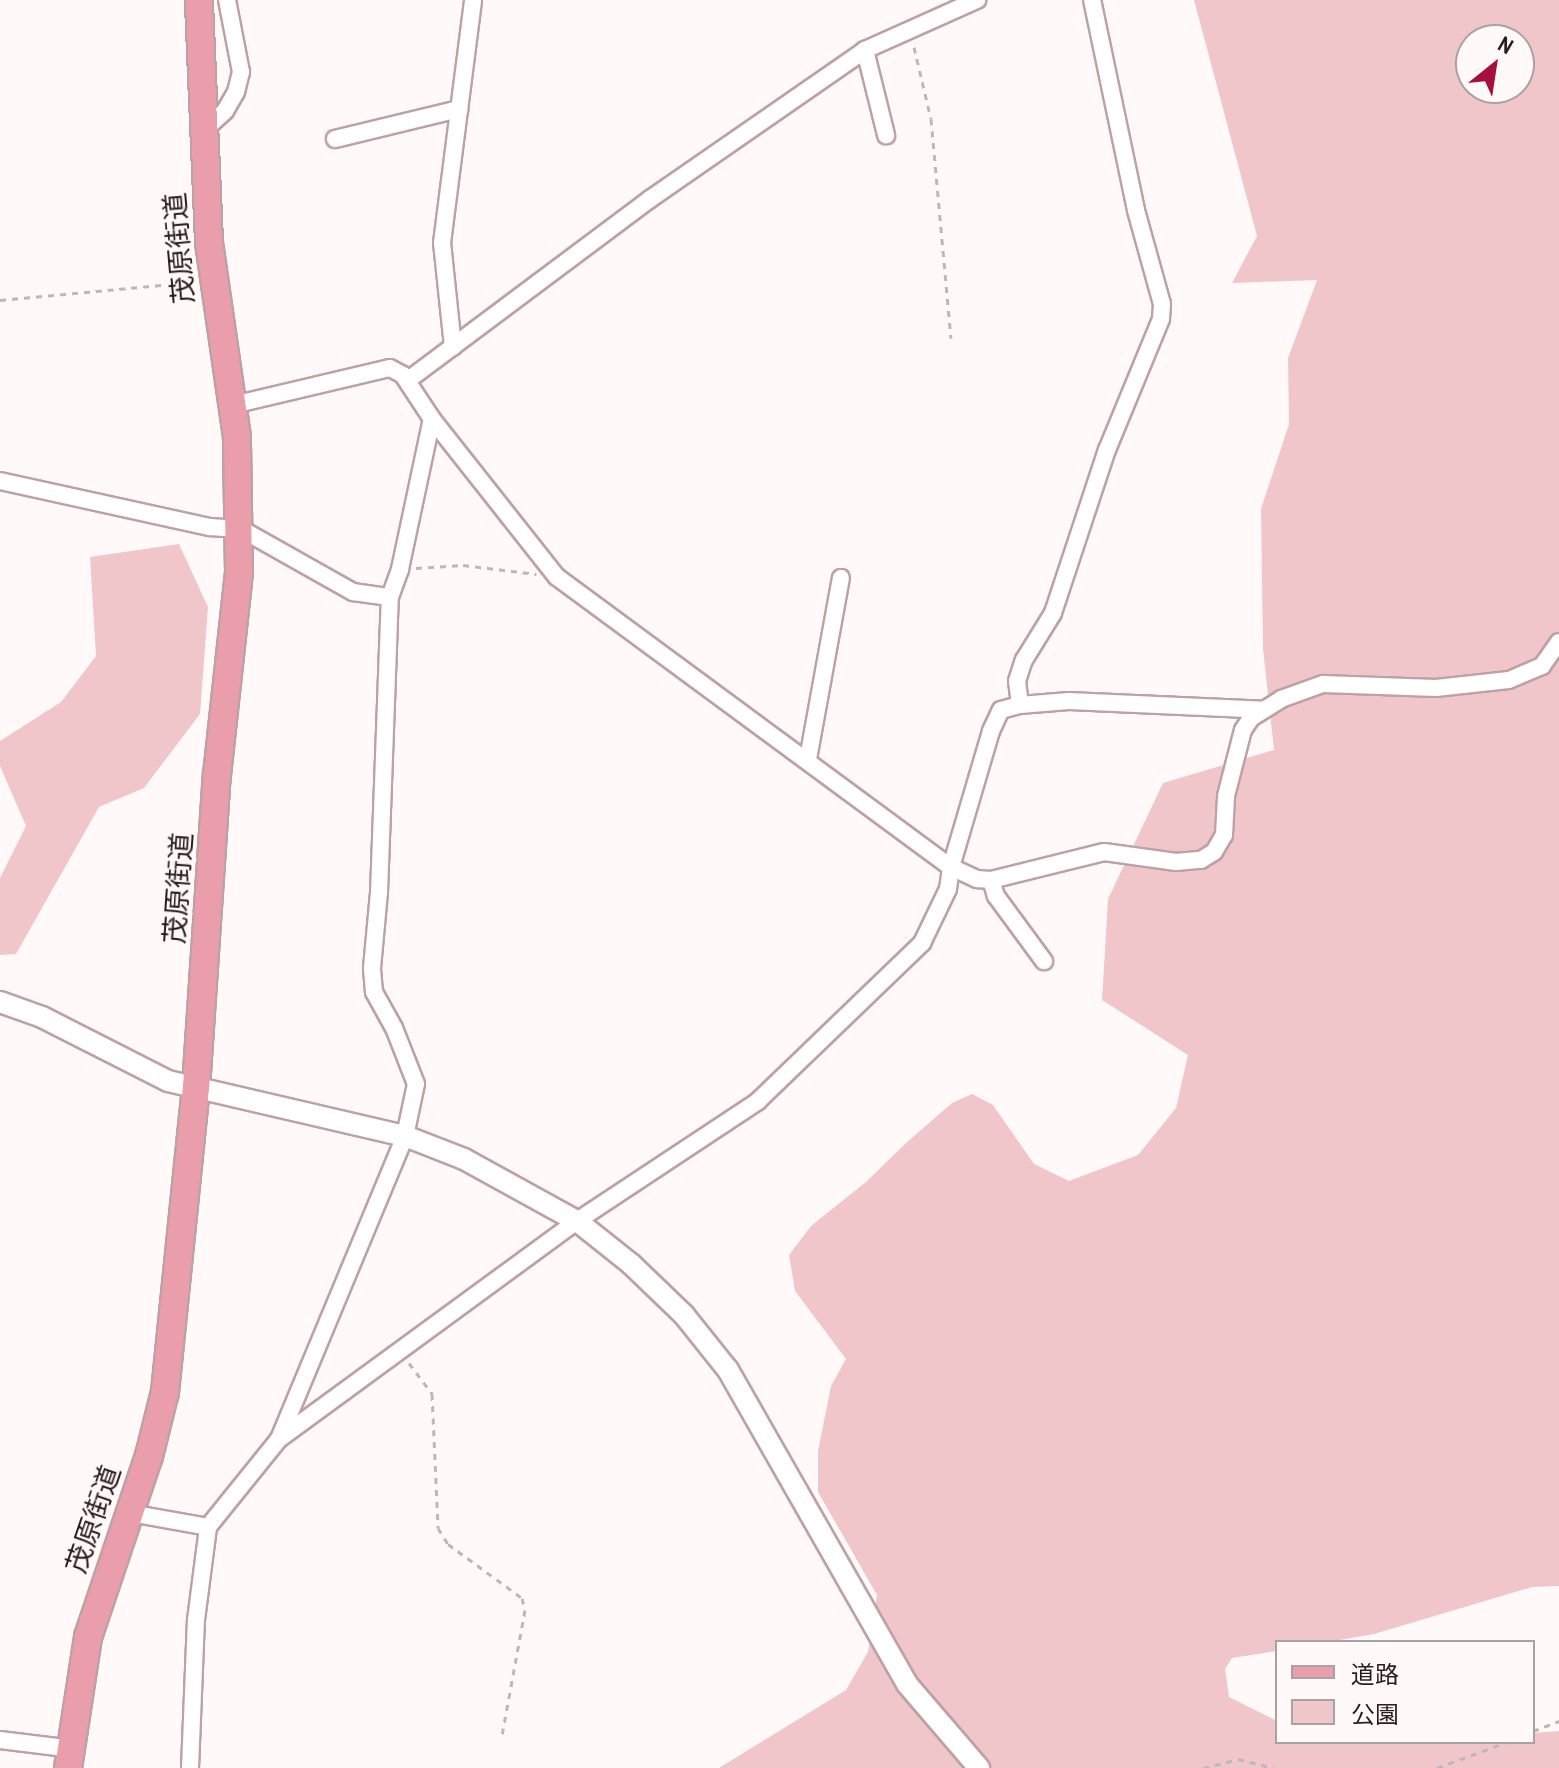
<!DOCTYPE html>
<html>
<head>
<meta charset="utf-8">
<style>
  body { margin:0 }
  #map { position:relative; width:1559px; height:1768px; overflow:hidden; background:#fff9f9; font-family:"Archivo Narrow","Noto Sans JP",sans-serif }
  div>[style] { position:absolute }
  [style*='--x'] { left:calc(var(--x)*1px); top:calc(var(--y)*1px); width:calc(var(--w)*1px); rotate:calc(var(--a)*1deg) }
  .green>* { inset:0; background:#f1c6ca }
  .path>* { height:3px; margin-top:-1.5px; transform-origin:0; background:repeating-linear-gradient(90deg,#beb7b7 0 6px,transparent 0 12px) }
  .roads { filter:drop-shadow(2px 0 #bea1a4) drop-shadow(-2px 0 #bea1a4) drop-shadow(0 2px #bea1a4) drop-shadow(0 -2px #bea1a4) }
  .minor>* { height:16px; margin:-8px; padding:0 8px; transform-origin:8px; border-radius:8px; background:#fff }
  .tertiary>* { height:20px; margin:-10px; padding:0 10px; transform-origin:10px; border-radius:10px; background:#fff }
  .primary>* { height:26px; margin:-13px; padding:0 13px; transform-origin:13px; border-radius:13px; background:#ea9eac }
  span { translate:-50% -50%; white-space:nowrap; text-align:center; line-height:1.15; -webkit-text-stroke:6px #fff9f9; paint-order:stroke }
  .street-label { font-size:28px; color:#291e1f }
  .legend { position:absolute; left:1275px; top:1640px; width:260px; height:104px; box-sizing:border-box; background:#fff9f9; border:2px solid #a9a1a2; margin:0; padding:10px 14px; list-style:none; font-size:24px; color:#291e1f }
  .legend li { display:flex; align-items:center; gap:16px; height:40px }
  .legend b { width:40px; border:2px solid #a9a1a2 }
  .north { position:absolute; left:1455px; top:24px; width:80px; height:80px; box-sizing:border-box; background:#fff9f9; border:2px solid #a9a1a2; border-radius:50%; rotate:30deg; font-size:22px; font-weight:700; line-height:32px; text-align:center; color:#291e1f }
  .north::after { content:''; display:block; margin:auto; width:28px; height:36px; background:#a70f3f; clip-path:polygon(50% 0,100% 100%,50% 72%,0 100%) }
</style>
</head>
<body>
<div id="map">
  <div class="green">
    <i style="clip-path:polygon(evenodd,1194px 0,1559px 0,1559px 1586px,1532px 1587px,1374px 1634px,1328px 1642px,1277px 1642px,1277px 1651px,1232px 1658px,1225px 1669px,1229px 1697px,1277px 1721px,1277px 1742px,1533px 1742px,1533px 1733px,1559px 1731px,1559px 1768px,719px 1768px,846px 1690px,868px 1652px,877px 1595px,818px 1492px,818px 1451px,831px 1386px,846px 1359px,795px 1291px,789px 1255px,811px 1226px,866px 1182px,906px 1143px,952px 1103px,972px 1094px,993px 1105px,1034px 1164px,1069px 1181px,1138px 1155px,1176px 1108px,1188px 1055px,1102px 1000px,1108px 899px,1163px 783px,1274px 750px,1263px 649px,1261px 509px,1289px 424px,1288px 358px,1317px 280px,1232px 283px,1257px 236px,1194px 0,1471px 40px,1519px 40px,1519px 88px,1471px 88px,1471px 40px)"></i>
    <i style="clip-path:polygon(179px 544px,208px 607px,200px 714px,144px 788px,99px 807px,16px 954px,0 955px,0 878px,26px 826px,0 766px,0 741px,61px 702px,96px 656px,90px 557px)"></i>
  </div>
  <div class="path">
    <i style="--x:914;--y:47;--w:74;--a:76.7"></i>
    <i style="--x:931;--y:119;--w:220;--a:84.8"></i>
    <i style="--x:0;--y:300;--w:194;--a:-5.3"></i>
    <i style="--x:416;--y:568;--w:47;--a:-3.7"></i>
    <i style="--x:463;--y:565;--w:74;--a:7"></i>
    <i style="--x:409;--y:1363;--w:39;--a:53"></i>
    <i style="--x:432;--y:1394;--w:134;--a:87.4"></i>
    <i style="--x:438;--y:1528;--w:19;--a:58"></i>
    <i style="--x:448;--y:1544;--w:92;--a:36.1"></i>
    <i style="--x:522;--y:1598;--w:12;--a:76"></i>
    <i style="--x:525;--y:1610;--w:127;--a:100.4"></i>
    <i style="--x:1533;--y:1731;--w:28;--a:-21"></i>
    <i style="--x:1203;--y:1768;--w:36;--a:-14"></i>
    <i style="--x:1238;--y:1759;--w:37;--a:14"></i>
    <i style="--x:1437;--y:1768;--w:75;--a:-20.4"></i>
  </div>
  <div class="roads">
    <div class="minor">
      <i style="--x:865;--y:50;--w:88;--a:76.1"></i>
      <i style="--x:203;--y:131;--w:30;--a:-42"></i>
      <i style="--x:225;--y:111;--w:22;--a:-60"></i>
      <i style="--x:236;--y:92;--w:21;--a:-76"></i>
      <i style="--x:241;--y:72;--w:73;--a:-101"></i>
      <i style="--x:335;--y:139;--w:128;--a:-13.6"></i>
      <i style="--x:453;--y:347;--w:105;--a:-96"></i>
      <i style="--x:442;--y:243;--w:245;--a:-82.7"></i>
      <i style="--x:408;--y:380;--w:302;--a:-36.8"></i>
      <i style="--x:650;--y:199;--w:262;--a:-34.7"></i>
      <i style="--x:865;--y:50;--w:123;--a:-24.1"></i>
      <i style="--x:233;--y:405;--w:161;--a:-13.3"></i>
      <i style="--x:390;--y:368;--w:15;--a:28"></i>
      <i style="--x:403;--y:375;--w:53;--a:56.6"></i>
      <i style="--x:432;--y:419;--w:201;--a:51.7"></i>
      <i style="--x:557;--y:577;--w:489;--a:36.4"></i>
      <i style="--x:951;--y:867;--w:29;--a:25"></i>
      <i style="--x:977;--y:879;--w:14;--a:4"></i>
      <i style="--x:991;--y:880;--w:116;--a:-13.9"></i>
      <i style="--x:1104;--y:852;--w:73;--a:7.9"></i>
      <i style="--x:1176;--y:862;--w:25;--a:-5"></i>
      <i style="--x:1201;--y:860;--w:15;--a:-32"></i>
      <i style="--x:1214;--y:852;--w:20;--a:-60"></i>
      <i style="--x:1224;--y:835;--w:39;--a:-87"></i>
      <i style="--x:1226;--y:796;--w:68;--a:-75.6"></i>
      <i style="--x:1243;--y:730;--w:14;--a:-56"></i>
      <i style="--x:1251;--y:718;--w:36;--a:-32"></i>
      <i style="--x:1281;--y:699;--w:45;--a:-19.7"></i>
      <i style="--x:1323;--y:684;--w:113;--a:2"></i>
      <i style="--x:1436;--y:688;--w:73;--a:-6.3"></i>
      <i style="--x:1509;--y:680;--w:36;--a:-23"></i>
      <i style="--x:1542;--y:666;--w:29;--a:-55"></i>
      <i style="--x:0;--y:481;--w:215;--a:12.4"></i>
      <i style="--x:210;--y:527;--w:31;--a:4"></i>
      <i style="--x:241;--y:529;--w:129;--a:29.4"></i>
      <i style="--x:353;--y:592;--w:37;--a:8"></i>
      <i style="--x:1020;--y:705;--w:24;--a:-97"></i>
      <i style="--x:1017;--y:681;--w:22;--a:-72"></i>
      <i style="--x:1024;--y:660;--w:55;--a:-58.3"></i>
      <i style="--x:1053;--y:613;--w:172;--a:-71.7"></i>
      <i style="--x:1107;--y:450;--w:142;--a:-67.6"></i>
      <i style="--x:1161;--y:319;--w:15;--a:-86"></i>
      <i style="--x:1162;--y:304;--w:98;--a:-105.5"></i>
      <i style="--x:1136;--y:210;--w:215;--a:-101.8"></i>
      <i style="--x:808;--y:759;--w:184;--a:-79.7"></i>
      <i style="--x:991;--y:880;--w:17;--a:73"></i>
      <i style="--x:996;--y:896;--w:81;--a:53.6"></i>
      <i style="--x:279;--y:1439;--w:328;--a:-67.4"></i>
      <i style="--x:405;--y:1136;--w:53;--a:-78.1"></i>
      <i style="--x:416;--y:1084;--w:60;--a:-111.4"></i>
      <i style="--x:394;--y:1028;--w:41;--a:-119.1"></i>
      <i style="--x:374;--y:992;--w:24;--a:-95"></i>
      <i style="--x:372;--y:968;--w:75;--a:-84.7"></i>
      <i style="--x:379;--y:893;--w:296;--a:-87.9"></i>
      <i style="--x:390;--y:597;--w:30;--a:-70"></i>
      <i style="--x:400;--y:569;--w:153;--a:-78"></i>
      <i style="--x:130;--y:1513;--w:79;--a:10.2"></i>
      <i style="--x:208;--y:1527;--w:113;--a:-51.1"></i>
      <i style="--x:279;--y:1439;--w:369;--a:-36.2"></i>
      <i style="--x:577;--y:1221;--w:217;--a:-33.5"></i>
      <i style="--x:758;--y:1101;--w:228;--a:-43.9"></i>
      <i style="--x:922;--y:943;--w:60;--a:-64.3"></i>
      <i style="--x:948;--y:889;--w:22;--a:-82"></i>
      <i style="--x:951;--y:867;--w:142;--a:-73.6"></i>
      <i style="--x:991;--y:731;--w:23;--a:-65"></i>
      <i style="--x:1001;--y:710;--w:20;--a:-15"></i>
      <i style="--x:1020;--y:705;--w:49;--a:-4.7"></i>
      <i style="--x:1069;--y:701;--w:195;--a:2.6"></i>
      <i style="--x:0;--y:1740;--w:74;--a:7"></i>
      <i style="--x:190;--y:1768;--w:148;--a:-87.7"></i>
      <i style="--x:196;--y:1620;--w:94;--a:-82.6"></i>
    </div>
    <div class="tertiary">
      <i style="--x:0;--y:1002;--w:45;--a:19.7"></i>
      <i style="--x:42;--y:1017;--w:141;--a:26.9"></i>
      <i style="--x:168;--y:1081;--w:243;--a:13.1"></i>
      <i style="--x:405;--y:1136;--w:63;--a:21.3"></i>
      <i style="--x:464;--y:1159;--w:129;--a:28.8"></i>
      <i style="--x:577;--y:1221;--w:69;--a:38.5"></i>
      <i style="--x:631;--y:1264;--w:74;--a:43.9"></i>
      <i style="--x:684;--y:1315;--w:70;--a:51.3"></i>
      <i style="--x:728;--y:1370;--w:361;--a:60.3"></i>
      <i style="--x:907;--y:1684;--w:111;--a:49.4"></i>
    </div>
    <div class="primary">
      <i style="--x:68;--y:1768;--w:133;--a:-81.3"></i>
      <i style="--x:88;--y:1637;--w:191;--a:-71.4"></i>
      <i style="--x:149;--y:1456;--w:66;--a:-76"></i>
      <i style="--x:165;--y:1392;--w:306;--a:-84.2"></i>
      <i style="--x:196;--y:1088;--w:314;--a:-86.2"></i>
      <i style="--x:217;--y:775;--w:205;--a:-83.8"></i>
      <i style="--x:239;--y:571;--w:134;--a:-90.9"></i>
      <i style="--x:237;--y:437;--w:197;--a:-98.2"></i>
      <i style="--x:209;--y:242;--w:242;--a:-92.4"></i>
    </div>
  </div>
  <div class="street-label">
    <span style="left:179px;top:248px;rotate:-95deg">茂原街道</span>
    <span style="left:178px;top:888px;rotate:-86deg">茂原街道</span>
    <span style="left:93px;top:1519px;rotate:-71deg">茂原街道</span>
  </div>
  <ul class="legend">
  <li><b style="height:10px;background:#ea9eac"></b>道路</li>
  <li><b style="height:22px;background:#f1c6ca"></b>公園</li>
  </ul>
  <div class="north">N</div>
</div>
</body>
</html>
